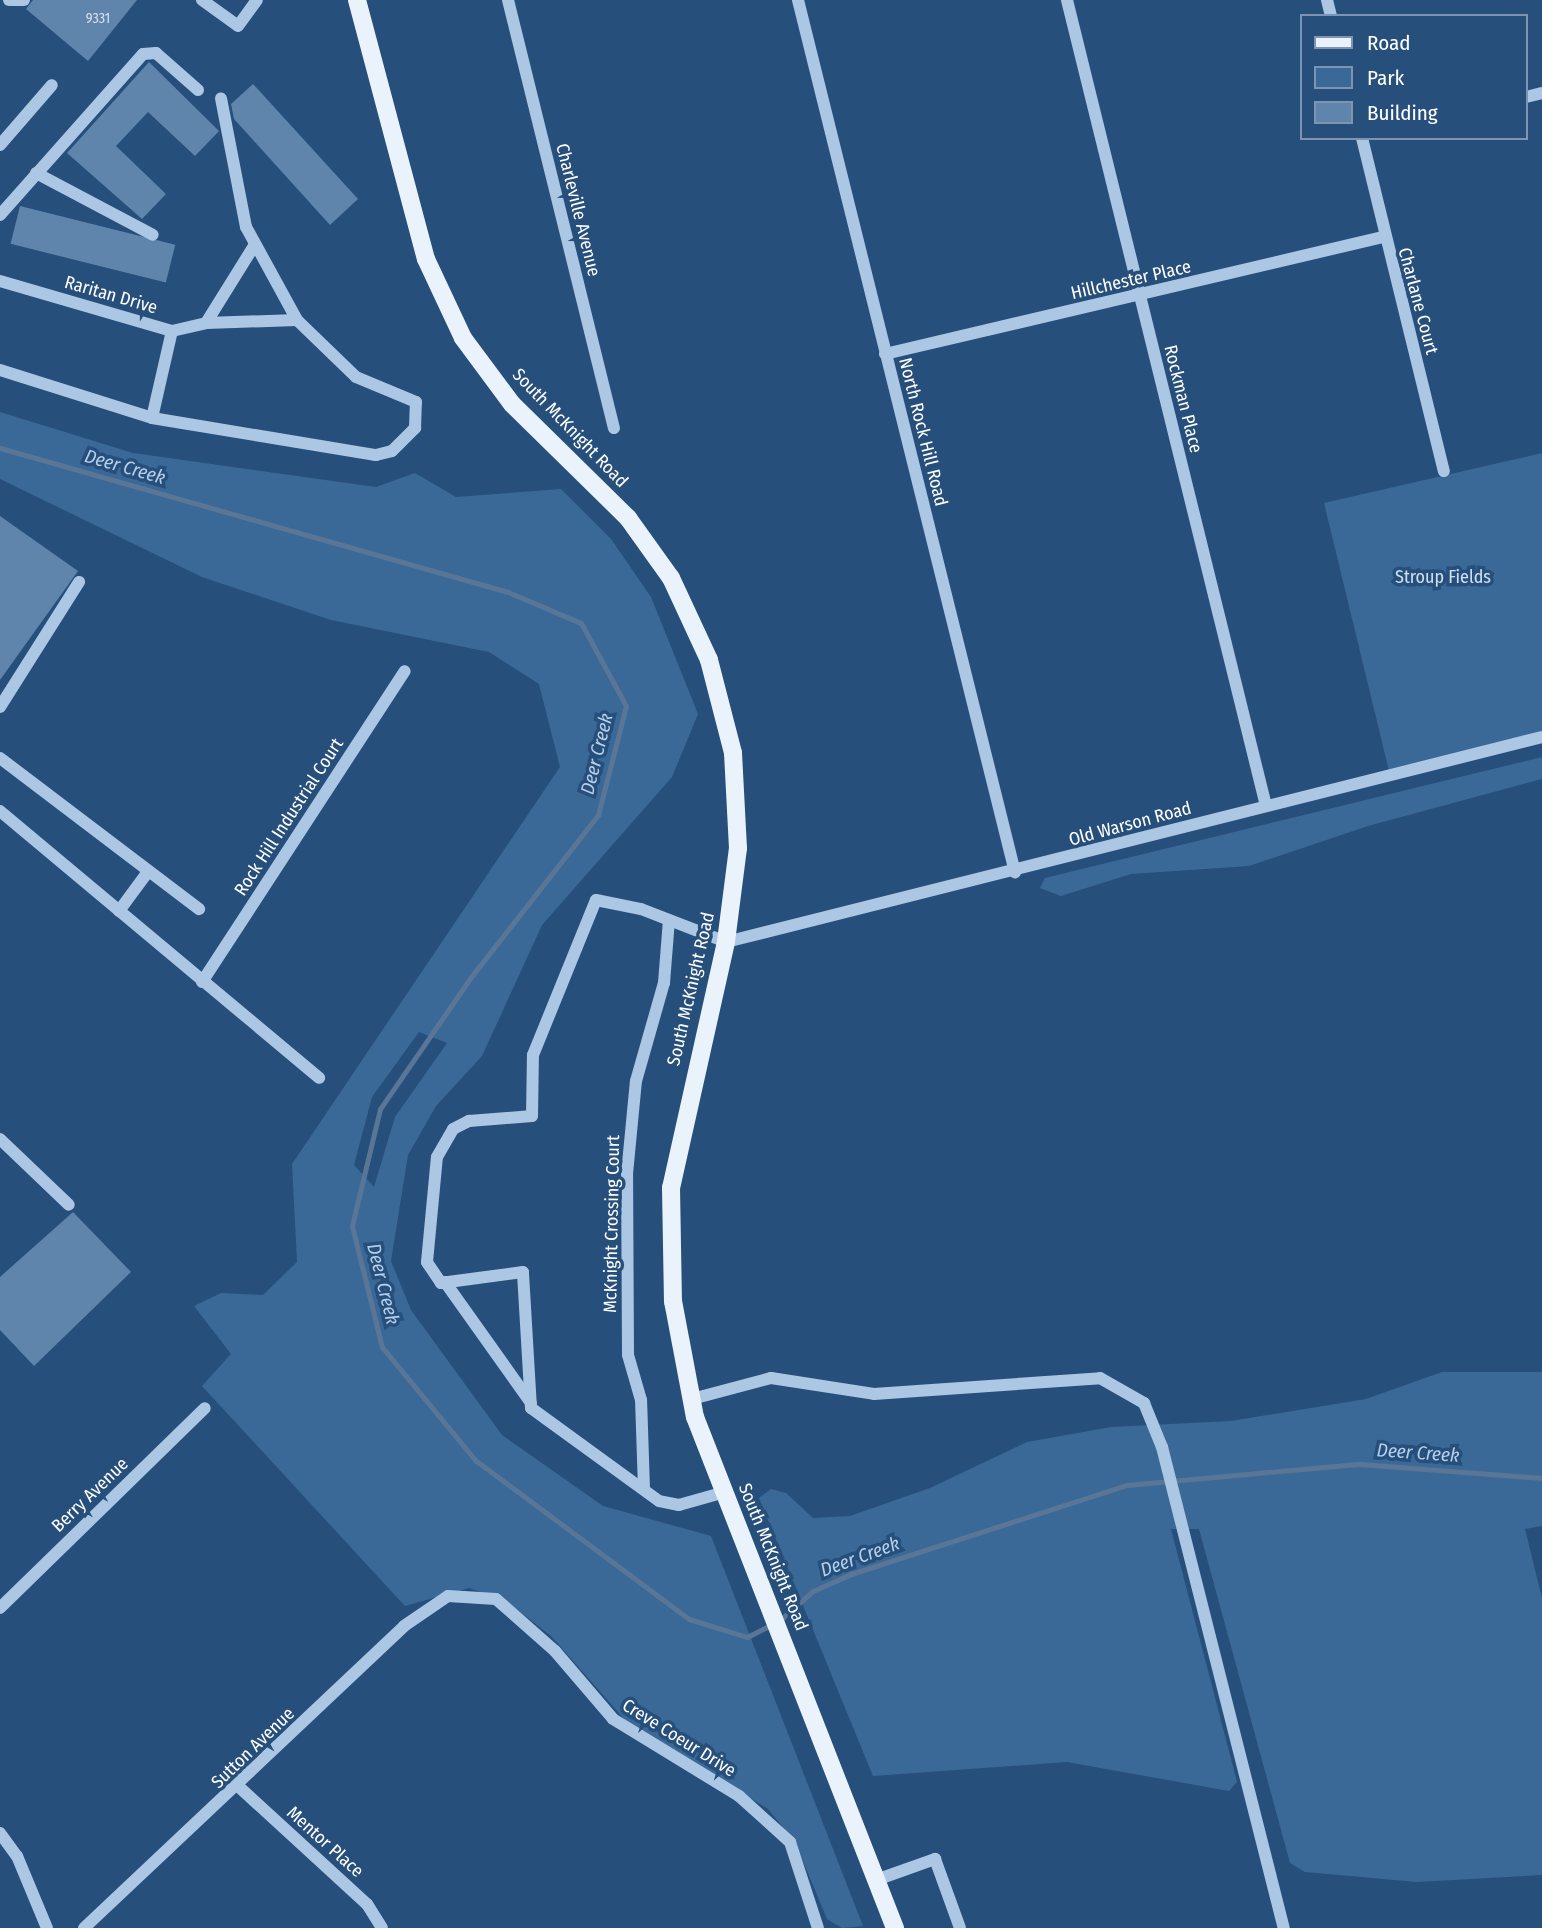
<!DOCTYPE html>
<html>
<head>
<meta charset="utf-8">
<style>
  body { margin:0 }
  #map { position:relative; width:1542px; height:1928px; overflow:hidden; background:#274f7b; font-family:"Fira Sans Condensed",sans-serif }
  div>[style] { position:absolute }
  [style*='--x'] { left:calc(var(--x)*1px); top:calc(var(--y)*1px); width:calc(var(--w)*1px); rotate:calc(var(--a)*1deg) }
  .green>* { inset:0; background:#3a6998 }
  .stream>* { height:5px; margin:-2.5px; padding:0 2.5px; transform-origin:2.5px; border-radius:2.5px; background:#5a7696 }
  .building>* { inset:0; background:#5f85ac; transform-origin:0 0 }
  .minor>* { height:12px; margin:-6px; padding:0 6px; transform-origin:6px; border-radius:6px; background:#abc7e4 }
  .major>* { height:18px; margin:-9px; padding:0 9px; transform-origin:9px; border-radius:9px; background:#eaf2fc }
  span { translate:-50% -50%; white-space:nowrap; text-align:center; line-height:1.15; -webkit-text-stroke:7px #274f7b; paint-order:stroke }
  .number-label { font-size:14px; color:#d7e0ea }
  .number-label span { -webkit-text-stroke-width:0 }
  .street-label { font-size:18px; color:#fff }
  .park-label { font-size:18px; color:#cde0f3 }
  .water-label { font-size:19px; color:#b6d0ec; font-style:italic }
  .legend { position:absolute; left:1300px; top:14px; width:228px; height:126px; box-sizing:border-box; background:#274f7b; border:2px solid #7d95b0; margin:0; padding:9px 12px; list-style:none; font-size:21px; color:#fff }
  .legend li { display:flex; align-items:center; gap:14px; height:35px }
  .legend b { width:35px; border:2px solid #7d95b0 }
</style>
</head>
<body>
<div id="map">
  <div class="green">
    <i style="clip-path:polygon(evenodd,0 412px,133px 453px,376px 487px,415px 473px,456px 497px,561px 489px,611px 539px,651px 597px,698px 714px,672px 777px,542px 925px,482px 1056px,436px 1106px,408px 1155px,391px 1261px,411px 1310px,502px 1435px,603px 1506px,711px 1536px,863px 1926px,842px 1928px,827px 1919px,795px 1842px,768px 1809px,626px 1721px,551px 1636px,506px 1601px,469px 1588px,405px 1606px,202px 1386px,231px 1354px,194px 1306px,221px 1293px,263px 1295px,297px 1262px,292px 1164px,560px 767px,539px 684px,489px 652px,331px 620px,202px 577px,0 479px,0 412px,419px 1032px,447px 1043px,395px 1117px,374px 1187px,354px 1165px,372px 1097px,419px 1032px)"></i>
    <i style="clip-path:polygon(1542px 453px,1542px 734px,1389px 771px,1324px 503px)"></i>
    <i style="clip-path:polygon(1542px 757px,1542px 779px,1368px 826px,1249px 866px,1131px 874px,1061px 896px,1040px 888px,1045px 878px)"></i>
    <i style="clip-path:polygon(1442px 1372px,1542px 1372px,1542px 1526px,1525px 1529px,1542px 1598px,1542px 1875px,1417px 1882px,1305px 1872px,1290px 1863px,1199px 1529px,1171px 1529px,1237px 1782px,1229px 1791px,1067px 1762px,873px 1776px,759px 1498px,771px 1489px,786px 1493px,813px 1518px,850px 1516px,930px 1488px,1027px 1442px,1111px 1427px,1231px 1421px,1366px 1399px)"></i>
  </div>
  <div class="stream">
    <i style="--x:0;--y:448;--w:528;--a:15.83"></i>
    <i style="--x:508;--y:592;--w:79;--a:23"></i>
    <i style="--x:581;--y:623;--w:94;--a:61.5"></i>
    <i style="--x:626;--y:706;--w:113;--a:104.4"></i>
    <i style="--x:598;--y:815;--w:206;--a:128.1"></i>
    <i style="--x:471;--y:977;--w:160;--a:124.6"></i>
    <i style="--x:380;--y:1109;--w:120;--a:103.5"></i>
    <i style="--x:352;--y:1226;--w:125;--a:76.1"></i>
    <i style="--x:382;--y:1347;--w:146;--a:50.5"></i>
    <i style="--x:475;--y:1460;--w:267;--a:36.6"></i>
    <i style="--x:689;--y:1619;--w:61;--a:17.2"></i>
    <i style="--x:747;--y:1637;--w:36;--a:-27"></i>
    <i style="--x:779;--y:1621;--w:45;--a:-41.4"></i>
    <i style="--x:813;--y:1591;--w:42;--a:-24.1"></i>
    <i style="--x:851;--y:1574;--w:290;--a:-17.9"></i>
    <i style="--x:1127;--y:1485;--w:234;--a:-5.2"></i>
    <i style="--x:1360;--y:1464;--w:183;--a:4.4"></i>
  </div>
  <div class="building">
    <i style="clip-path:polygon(33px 0,137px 0,88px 61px,26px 9px)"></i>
    <i style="clip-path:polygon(149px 62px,219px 131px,195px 156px,148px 112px,116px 146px,166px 194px,142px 219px,67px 153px)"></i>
    <i style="clip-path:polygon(253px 84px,358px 199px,330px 225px,234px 119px,231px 104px)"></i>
    <i style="left:20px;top:206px;width:160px;height:39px;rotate:14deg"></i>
    <i style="clip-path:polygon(0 516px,78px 571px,0 680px)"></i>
    <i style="clip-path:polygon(73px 1212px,131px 1272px,34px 1366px,0 1330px,0 1277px)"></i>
  </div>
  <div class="minor">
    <i style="--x:9;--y:0;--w:15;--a:0"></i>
    <i style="--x:202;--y:0;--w:44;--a:35.8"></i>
    <i style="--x:238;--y:26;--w:32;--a:-54"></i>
    <i style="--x:508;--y:0;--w:441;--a:76.1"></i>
    <i style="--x:798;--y:0;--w:899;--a:76.03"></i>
    <i style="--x:1067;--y:0;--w:830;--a:76.13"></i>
    <i style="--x:1327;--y:0;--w:16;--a:76"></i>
    <i style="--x:1526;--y:97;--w:16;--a:-14"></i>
    <i style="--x:1362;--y:138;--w:343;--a:76.2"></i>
    <i style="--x:0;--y:145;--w:79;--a:-49.1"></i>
    <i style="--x:36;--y:173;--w:132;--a:27.9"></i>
    <i style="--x:0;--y:215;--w:215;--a:-48.4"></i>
    <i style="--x:143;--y:54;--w:13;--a:-4"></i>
    <i style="--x:156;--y:53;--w:56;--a:41.4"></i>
    <i style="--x:0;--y:281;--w:179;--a:16.2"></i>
    <i style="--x:172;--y:331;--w:35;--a:-13"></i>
    <i style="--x:206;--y:323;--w:91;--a:-58.1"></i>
    <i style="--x:206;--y:323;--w:91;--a:-1.9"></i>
    <i style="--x:885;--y:354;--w:512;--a:-13.22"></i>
    <i style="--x:0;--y:370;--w:159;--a:17.5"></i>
    <i style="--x:152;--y:418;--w:89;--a:-77.1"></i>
    <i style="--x:152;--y:418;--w:227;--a:9.4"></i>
    <i style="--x:376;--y:455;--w:16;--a:-14"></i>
    <i style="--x:392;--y:451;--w:33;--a:-45"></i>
    <i style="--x:415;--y:428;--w:26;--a:-88"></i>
    <i style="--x:416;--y:402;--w:65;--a:-157.4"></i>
    <i style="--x:356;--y:377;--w:82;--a:-136"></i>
    <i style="--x:297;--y:320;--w:106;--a:-118.7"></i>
    <i style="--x:246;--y:227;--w:131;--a:-101"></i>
    <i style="--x:0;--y:707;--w:148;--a:-57.7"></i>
    <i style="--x:0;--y:758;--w:250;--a:37.2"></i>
    <i style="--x:0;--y:811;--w:416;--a:39.9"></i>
    <i style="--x:119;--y:911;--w:47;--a:-53.6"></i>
    <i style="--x:202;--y:982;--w:371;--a:-56.9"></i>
    <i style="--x:0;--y:1139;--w:95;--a:43.7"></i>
    <i style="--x:445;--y:1282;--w:148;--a:54.6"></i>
    <i style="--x:692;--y:1399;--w:82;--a:-14.9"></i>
    <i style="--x:771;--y:1378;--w:104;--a:8.8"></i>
    <i style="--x:874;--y:1394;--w:227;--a:-4"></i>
    <i style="--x:1100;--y:1378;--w:51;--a:29.6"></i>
    <i style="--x:1144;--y:1403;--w:48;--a:67.8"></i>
    <i style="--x:1162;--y:1447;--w:496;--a:75.8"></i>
    <i style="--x:644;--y:1489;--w:89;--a:-91.9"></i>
    <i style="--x:641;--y:1400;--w:47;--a:-106.1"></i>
    <i style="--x:628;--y:1355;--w:181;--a:-90.3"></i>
    <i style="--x:627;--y:1174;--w:93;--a:-84.5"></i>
    <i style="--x:636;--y:1081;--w:102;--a:-74.1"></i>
    <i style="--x:664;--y:983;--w:63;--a:-85.5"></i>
    <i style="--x:725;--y:1492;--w:48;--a:164.2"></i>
    <i style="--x:679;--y:1505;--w:20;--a:-169"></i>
    <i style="--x:659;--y:1501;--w:158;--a:-144"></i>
    <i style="--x:531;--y:1408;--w:136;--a:-93.4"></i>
    <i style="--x:523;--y:1272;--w:83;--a:172.4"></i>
    <i style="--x:441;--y:1283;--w:25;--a:-124"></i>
    <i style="--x:427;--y:1262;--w:105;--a:-84.6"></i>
    <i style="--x:437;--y:1157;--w:32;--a:-60"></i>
    <i style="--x:453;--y:1129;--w:18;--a:-27"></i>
    <i style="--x:469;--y:1121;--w:63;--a:-4.5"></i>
    <i style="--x:532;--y:1116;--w:61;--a:-89.1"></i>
    <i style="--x:533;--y:1055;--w:167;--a:-67.9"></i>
    <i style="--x:596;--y:900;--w:46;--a:11.3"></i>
    <i style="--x:641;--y:909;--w:91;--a:21.2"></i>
    <i style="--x:726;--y:942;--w:841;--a:-14.1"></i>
    <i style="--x:0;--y:1608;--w:286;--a:-44.3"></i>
    <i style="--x:238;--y:1786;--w:175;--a:42.5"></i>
    <i style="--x:367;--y:1904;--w:28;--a:58"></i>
    <i style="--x:0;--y:1833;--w:29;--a:54"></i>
    <i style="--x:17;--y:1856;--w:78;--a:67.4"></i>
    <i style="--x:876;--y:1880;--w:63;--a:-19.6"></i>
    <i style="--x:935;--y:1859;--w:73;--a:70.1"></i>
    <i style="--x:84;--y:1928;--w:440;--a:-43.3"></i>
    <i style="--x:404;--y:1626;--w:53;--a:-34.3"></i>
    <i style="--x:448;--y:1596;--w:48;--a:3.6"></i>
    <i style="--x:496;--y:1599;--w:79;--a:41.4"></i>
    <i style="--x:555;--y:1651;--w:89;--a:49.5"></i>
    <i style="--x:613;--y:1719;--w:148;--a:31.4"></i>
    <i style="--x:739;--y:1796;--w:69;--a:42"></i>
    <i style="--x:790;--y:1842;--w:90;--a:72"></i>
  </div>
  <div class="major">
    <i style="--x:357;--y:0;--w:268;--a:75.1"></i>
    <i style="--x:426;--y:259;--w:87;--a:64.9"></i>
    <i style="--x:463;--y:338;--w:82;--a:53.4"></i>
    <i style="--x:512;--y:404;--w:163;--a:44.5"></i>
    <i style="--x:628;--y:518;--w:74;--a:54.4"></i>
    <i style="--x:671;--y:578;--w:90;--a:65.1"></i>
    <i style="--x:709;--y:660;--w:96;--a:75.5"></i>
    <i style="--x:733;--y:753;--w:95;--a:87"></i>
    <i style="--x:738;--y:848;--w:95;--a:97.3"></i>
    <i style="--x:726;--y:942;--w:252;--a:102.6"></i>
    <i style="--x:671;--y:1188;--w:113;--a:89"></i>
    <i style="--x:673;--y:1301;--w:118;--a:79.3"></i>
    <i style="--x:695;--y:1417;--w:549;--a:68.63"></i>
  </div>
  <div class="number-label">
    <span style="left:98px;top:19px">9331</span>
  </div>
  <div class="street-label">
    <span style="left:578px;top:210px;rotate:76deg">Charleville Avenue</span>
    <span style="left:1131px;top:280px;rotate:-13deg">Hillchester Place</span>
    <span style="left:111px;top:295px;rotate:16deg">Raritan Drive</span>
    <span style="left:1418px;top:301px;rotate:75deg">Charlane Court</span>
    <span style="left:1183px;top:399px;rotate:76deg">Rockman Place</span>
    <span style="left:570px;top:428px;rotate:46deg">South McKnight Road</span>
    <span style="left:923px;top:432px;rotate:76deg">North Rock Hill Road</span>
    <span style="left:289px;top:817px;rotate:-57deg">Rock Hill Industrial Court</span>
    <span style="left:1130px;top:824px;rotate:-15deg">Old Warson Road</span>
    <span style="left:691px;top:989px;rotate:-77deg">South McKnight Road</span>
    <span style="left:612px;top:1224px;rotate:-89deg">McKnight Crossing Court</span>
    <span style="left:90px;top:1495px;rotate:-44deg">Berry Avenue</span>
    <span style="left:773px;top:1557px;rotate:68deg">South McKnight Road</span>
    <span style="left:679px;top:1738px;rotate:32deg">Creve Coeur Drive</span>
    <span style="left:253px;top:1748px;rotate:-44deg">Sutton Avenue</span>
    <span style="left:325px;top:1842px;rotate:42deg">Mentor Place</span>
  </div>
  <div class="park-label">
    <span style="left:1443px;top:577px">Stroup Fields</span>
  </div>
  <div class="water-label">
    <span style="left:125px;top:467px;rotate:16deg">Deer Creek</span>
    <span style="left:597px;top:754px;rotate:-76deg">Deer Creek</span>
    <span style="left:383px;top:1284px;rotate:76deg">Deer Creek</span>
    <span style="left:1418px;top:1453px;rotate:4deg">Deer Creek</span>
    <span style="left:860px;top:1557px;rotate:-20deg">Deer Creek</span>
  </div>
  <ul class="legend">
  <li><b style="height:9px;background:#eaf2fc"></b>Road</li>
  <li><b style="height:19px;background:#3a6998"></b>Park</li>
  <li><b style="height:19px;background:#5f85ac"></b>Building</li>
  </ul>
</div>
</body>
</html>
